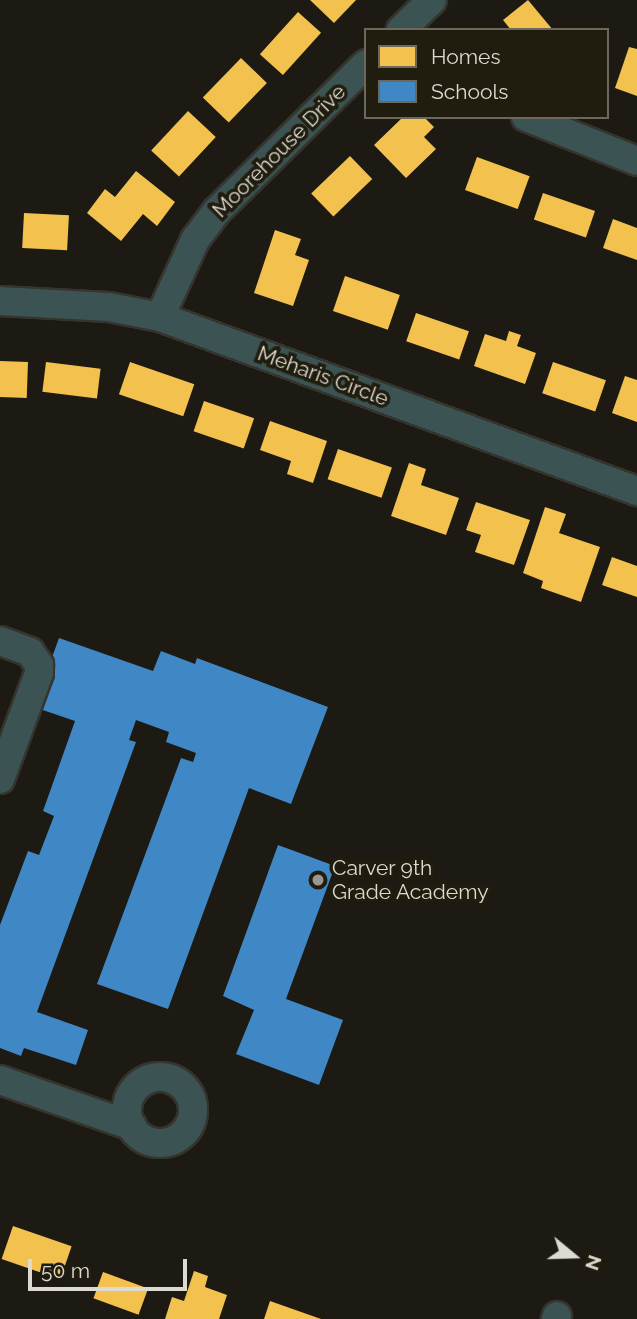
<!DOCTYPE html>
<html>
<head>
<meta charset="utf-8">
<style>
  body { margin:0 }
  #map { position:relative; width:637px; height:1319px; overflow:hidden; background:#1c1a12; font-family:Raleway,sans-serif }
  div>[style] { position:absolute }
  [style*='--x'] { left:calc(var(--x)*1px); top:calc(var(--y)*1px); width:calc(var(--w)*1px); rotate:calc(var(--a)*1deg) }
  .homes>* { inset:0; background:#f2c14e; transform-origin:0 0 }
  .schools>* { inset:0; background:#3f88c5 }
  .roads { filter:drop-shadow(2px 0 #36342e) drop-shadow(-2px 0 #36342e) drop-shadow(0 2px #36342e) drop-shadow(0 -2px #36342e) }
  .minor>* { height:28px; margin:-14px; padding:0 14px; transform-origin:14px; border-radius:14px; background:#3c5354 }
  .minor>.ring { margin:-14px; padding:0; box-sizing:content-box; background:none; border:28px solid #3c5354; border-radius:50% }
  .dots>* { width:19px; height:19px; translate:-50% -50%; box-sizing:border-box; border:4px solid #201c0e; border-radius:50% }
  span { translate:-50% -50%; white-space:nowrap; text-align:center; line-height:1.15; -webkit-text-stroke:7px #201c0e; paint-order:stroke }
  .street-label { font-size:21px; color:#dddad1 }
  .poi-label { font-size:21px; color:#dddad1 }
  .left { translate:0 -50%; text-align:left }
  .legend { position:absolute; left:364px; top:28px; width:245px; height:91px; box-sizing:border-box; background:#201c0e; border:2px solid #6c685c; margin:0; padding:9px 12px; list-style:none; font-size:21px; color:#dddad1 }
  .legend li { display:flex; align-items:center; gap:14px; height:35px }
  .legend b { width:35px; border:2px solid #6c685c }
  .north { position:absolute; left:539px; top:1221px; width:70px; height:70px; -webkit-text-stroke:5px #201c0e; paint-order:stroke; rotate:109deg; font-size:19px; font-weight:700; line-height:28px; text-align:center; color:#dddad1 }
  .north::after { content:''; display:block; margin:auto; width:24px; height:32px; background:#dddad1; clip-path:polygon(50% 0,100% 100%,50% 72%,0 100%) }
  .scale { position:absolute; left:28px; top:1259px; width:159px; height:32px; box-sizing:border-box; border:4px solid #dddad1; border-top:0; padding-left:9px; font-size:21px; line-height:24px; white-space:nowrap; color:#dddad1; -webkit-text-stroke:5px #201c0e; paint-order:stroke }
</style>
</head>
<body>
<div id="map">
  <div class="homes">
    <i style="clip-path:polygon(310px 0,356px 0,334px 23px)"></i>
    <i style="clip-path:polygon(528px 0,553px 30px,511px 30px,503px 20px)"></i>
    <i style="left:298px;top:12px;width:31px;height:57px;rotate:42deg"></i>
    <i style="clip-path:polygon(629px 47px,637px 49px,637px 96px,615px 88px)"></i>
    <i style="left:241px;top:58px;width:36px;height:55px;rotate:44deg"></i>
    <i style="left:188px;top:111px;width:38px;height:54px;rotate:43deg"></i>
    <i style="clip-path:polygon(403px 117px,424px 117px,434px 127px,424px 137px,436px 149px,406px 178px,374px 145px)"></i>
    <i style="left:350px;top:156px;width:32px;height:54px;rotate:46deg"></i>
    <i style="left:477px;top:157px;width:56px;height:35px;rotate:20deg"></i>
    <i style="clip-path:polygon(136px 171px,175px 202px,157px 226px,143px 214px,121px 241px,87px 213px,105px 189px,115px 197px)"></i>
    <i style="left:543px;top:193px;width:55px;height:28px;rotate:19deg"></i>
    <i style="left:24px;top:213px;width:45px;height:35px;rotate:3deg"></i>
    <i style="clip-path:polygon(613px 219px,637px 228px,637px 260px,603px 248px)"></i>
    <i style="clip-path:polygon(275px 230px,301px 239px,295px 255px,309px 260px,293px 306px,254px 293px)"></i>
    <i style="left:345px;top:276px;width:58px;height:37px;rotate:19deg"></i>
    <i style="left:416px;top:313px;width:56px;height:30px;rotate:19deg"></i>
    <i style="clip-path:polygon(509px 331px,521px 335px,517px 346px,536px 353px,525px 384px,474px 366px,485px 334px,506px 341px)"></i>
    <i style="left:0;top:361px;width:28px;height:36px;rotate:2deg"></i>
    <i style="left:46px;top:362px;width:55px;height:30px;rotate:7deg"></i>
    <i style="left:130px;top:362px;width:68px;height:34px;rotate:19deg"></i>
    <i style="left:553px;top:362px;width:56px;height:33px;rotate:19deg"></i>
    <i style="clip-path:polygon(625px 376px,637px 380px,637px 422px,612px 413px)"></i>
    <i style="left:204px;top:401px;width:53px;height:32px;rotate:19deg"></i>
    <i style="clip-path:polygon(270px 421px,327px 441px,313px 483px,287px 474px,291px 461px,260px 450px)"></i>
    <i style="left:338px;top:449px;width:57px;height:32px;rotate:19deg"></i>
    <i style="clip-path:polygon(409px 463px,426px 469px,421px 485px,459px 498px,446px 535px,391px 516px)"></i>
    <i style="clip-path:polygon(476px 502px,530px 520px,514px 565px,475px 552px,481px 535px,466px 530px)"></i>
    <i style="clip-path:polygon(545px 507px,566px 514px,559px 533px,600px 547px,581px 602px,541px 588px,543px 581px,523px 573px)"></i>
    <i style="clip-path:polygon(612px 557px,637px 566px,637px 597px,602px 585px)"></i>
    <i style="left:13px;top:1226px;width:62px;height:35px;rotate:19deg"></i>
    <i style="clip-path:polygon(194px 1271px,208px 1276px,205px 1287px,227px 1295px,219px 1319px,165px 1319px,172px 1297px,184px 1301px)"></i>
    <i style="left:103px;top:1272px;width:48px;height:28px;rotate:20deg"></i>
    <i style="clip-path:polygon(270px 1301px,321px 1319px,264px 1319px)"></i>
  </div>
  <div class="schools">
    <i style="clip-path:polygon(59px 638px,153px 671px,161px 651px,195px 664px,197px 658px,328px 707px,291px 804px,249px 788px,168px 1009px,97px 984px,181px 758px,193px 762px,196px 753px,166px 742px,169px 732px,136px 720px,129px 740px,136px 742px,37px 1012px,88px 1030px,76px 1065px,24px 1048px,21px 1056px,0 1048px,0 925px,28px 851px,39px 855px,54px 816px,43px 811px,75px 721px,34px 707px)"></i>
    <i style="clip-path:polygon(278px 845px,335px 866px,286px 999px,343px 1020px,319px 1085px,236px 1054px,254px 1010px,223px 996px)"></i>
  </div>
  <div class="roads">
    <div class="minor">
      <i style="--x:401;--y:30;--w:43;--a:-44.1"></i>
      <i style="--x:526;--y:117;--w:119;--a:21.6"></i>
      <i style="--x:0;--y:301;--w:109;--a:3.2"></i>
      <i style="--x:109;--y:307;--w:52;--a:11.1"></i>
      <i style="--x:160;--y:317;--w:508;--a:20.04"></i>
      <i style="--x:160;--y:317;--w:85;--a:-65.6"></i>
      <i style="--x:195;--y:240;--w:36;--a:-53"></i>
      <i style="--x:217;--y:211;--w:209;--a:-44.6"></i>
      <i style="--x:0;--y:641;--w:32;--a:20"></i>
      <i style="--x:30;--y:652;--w:16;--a:55"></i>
      <i style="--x:39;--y:665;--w:8;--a:90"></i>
      <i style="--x:39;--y:673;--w:113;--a:110.2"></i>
      <i class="ring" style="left:127px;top:1077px;width:38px;height:38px"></i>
      <i style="--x:0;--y:1080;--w:140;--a:19.2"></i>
      <i style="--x:556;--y:1319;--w:3;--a:-72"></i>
    </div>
  </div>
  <div class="dots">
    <i style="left:318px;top:880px;background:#99978e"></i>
  </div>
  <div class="street-label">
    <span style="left:279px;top:151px;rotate:-45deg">Moorehouse Drive</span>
    <span style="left:323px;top:376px;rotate:20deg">Meharis Circle</span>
  </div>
  <div class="poi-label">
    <span class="left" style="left:332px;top:880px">Carver 9th<br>Grade Academy</span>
  </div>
  <ul class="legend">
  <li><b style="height:19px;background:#f2c14e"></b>Homes</li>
  <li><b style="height:19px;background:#3f88c5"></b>Schools</li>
  </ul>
  <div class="north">N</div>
  <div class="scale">50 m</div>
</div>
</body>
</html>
